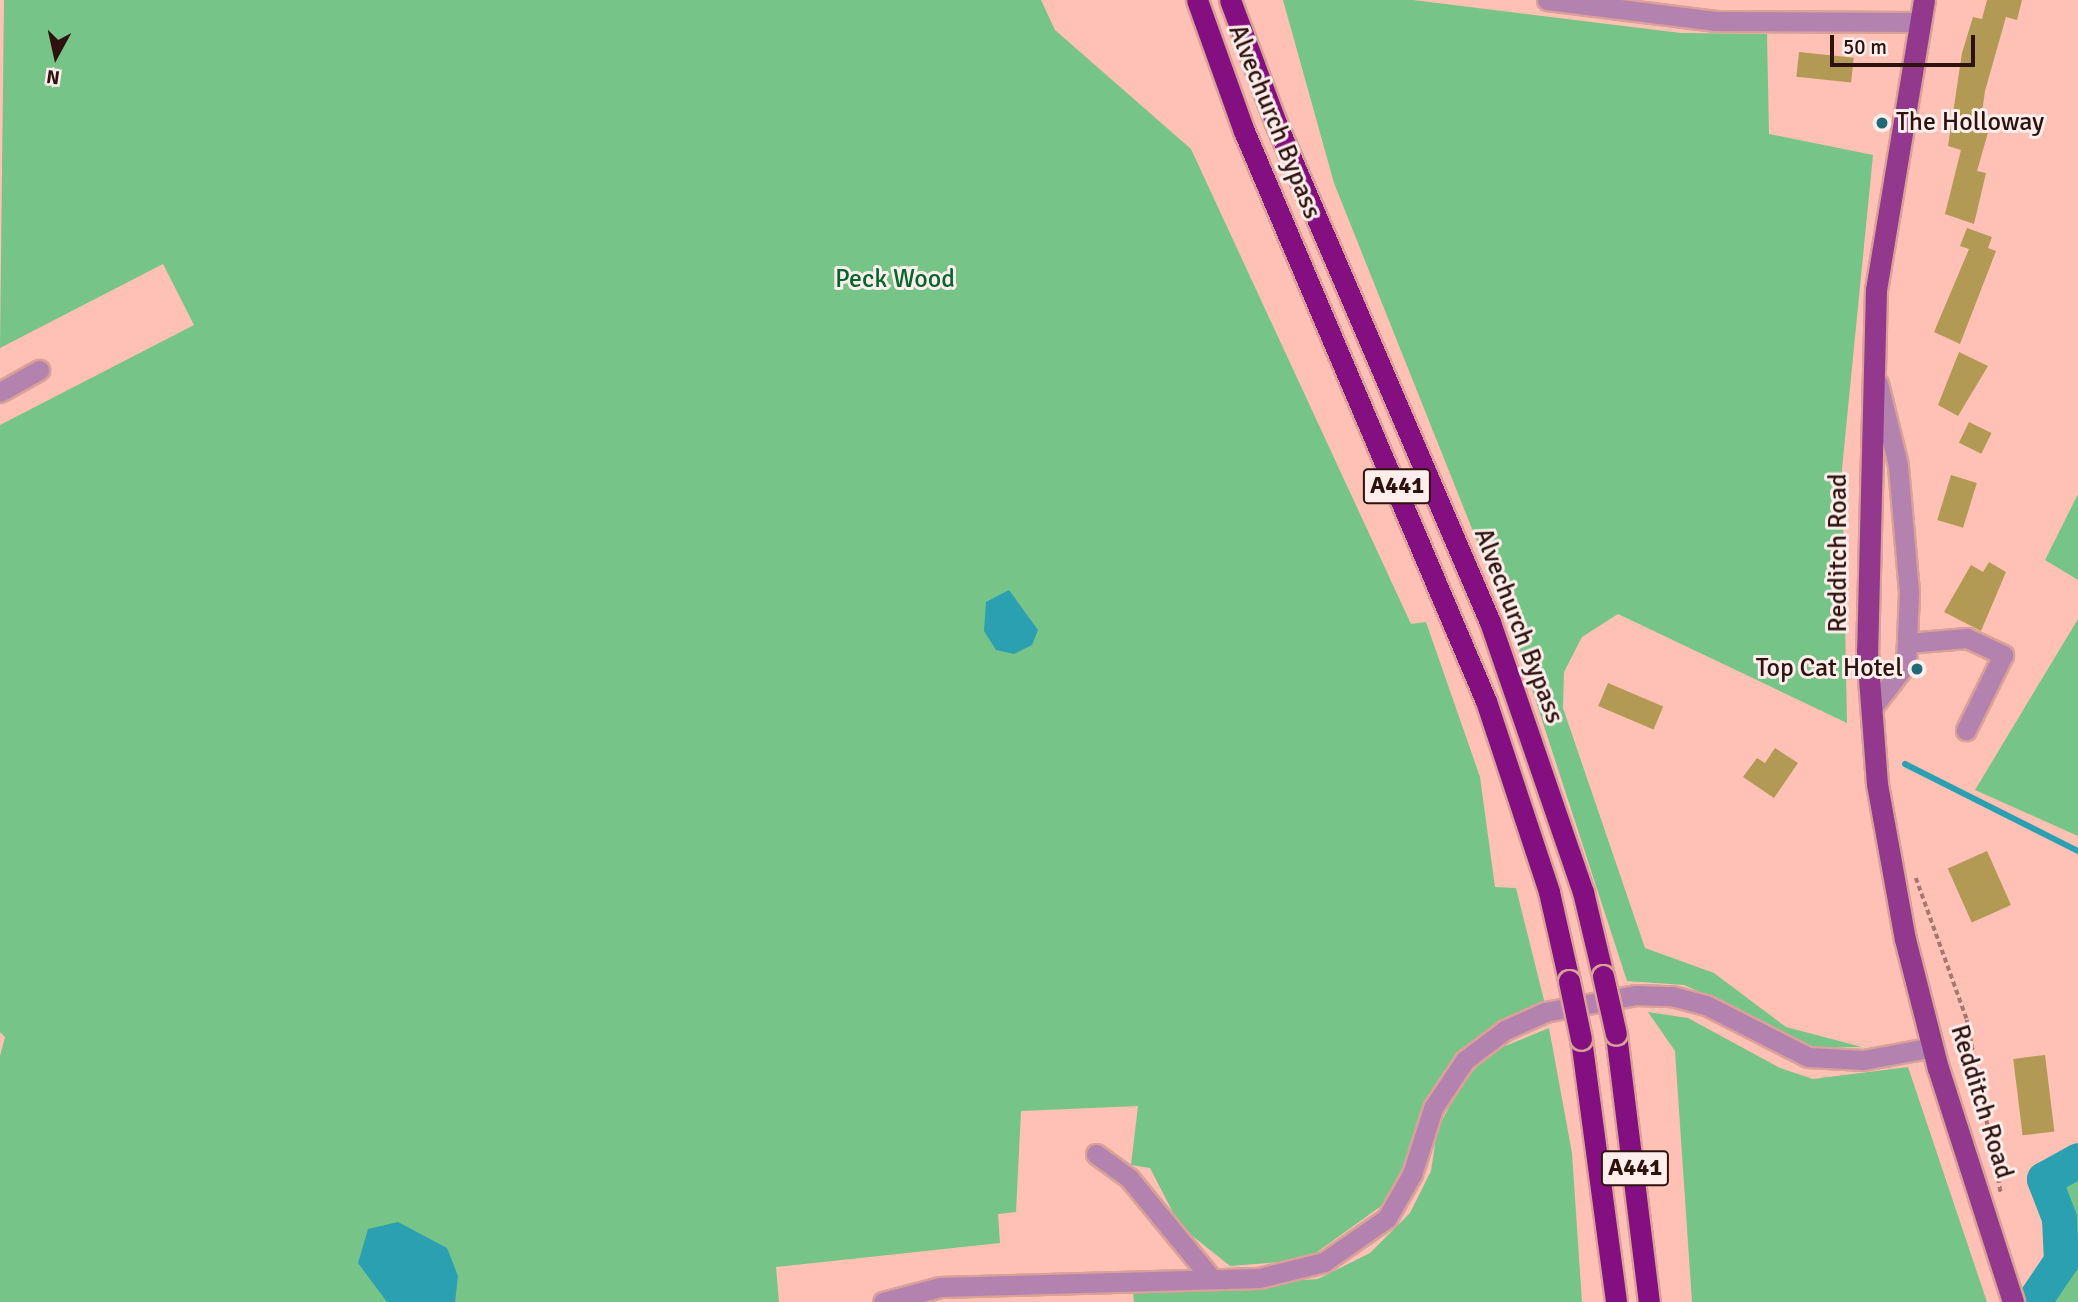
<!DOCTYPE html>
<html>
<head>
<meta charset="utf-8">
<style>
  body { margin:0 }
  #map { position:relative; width:2078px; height:1302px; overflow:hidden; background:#ffc0b5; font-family:Signika,sans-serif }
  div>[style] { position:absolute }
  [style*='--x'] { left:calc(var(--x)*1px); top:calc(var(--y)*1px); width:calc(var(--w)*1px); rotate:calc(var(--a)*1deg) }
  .green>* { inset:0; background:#77c488 }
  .water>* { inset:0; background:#2ba0b1 }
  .stream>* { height:6px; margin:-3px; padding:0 3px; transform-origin:3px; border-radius:3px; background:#2ba0b1 }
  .river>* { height:35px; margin:-17.5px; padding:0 17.5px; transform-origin:17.5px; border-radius:17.5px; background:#2ba0b1 }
  .building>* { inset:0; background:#b29954; transform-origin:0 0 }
  .path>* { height:3.5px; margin-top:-1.75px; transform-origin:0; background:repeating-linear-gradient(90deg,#a7776f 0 5px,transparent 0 8.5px) }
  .roads { filter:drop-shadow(2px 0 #d9a197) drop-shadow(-2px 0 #d9a197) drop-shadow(0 2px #d9a197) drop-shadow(0 -2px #d9a197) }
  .minor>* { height:19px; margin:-9.5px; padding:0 9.5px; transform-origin:9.5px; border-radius:9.5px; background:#b382ae }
  .major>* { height:21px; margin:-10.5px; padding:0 10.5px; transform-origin:10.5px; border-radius:10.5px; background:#92388d }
  .highway>* { height:21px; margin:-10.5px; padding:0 10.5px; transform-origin:10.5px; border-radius:10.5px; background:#840f80 }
  .bridges { filter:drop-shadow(2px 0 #d9a197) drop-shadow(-2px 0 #d9a197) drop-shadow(0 2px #d9a197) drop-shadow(0 -2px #d9a197) }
  .highway-bridge>* { height:21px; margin:-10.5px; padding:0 10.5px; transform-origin:10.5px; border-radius:10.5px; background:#840f80 }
  .dots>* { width:19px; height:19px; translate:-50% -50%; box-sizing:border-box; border:4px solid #ffeeeb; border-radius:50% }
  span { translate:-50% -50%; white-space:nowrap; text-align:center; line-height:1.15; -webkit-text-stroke:6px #ffeeeb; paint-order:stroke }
  .shield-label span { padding:2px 5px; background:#ffeeeb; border:2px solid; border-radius:5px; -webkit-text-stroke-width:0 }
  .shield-label { font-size:24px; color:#2e120e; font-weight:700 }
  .street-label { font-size:26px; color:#2e120e }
  .poi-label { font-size:26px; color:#2e120e }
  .left { translate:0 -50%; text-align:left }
  .right { translate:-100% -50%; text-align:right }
  .park-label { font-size:26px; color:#00682c }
  .north { position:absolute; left:21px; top:21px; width:70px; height:70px; -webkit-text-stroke:5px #ffeeeb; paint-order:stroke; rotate:188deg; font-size:19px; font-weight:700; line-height:28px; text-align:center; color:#2e120e }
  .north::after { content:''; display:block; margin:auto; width:24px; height:32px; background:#2e120e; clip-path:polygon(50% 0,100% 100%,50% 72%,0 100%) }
  .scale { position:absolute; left:1830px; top:35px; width:145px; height:32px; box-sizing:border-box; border:4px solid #2e120e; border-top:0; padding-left:9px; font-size:21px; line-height:24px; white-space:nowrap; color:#2e120e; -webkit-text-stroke:5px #ffeeeb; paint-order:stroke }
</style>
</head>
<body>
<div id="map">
  <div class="green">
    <i style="clip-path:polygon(4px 0,1041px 0,1055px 30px,1191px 149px,1411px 624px,1426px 622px,1480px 777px,1495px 887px,1516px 888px,1545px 1004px,1469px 1046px,1427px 1099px,1410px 1157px,1384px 1204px,1306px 1260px,1230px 1266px,1180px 1226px,1150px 1168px,1131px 1165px,1138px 1106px,1021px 1111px,1016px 1212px,998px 1214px,1000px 1243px,776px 1267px,779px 1302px,0 1302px,0 1056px,5px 1037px,0 1032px,0 425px,194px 325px,163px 264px,0 348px)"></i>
    <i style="clip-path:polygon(1283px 0,1413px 0,1681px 33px,1767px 34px,1769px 134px,1873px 155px,1842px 469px,1847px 723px,1618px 614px,1582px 637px,1564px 672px,1563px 708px,1645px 948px,1714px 973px,1786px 1027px,1862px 1047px,1809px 1048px,1778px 1038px,1738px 1009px,1684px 985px,1627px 981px,1514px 634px,1334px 183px)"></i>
    <i style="clip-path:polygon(2078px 494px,2078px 580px,2045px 560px)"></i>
    <i style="clip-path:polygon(2078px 619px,2078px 836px,1975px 790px)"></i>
    <i style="clip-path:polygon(1648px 1012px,1688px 1018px,1780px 1068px,1813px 1079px,1908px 1067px,1987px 1302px,1692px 1302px,1675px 1051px)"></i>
    <i style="clip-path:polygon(1549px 1028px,1572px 1153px,1582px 1302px,1134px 1302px,1133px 1292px,1318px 1279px,1370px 1253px,1410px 1213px,1431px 1171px,1437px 1130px,1463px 1081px,1493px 1051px)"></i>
    <i style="clip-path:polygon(2078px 1160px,2078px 1302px,2035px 1302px,2061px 1261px,2059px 1218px,2044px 1179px)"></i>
  </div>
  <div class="water">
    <i style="clip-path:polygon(1009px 590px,1038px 630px,1032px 645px,1014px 654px,996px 650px,984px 631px,986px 602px)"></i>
    <i style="clip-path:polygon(398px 1222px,447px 1248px,458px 1276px,455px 1302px,387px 1302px,358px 1263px,368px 1229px)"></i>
  </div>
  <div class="stream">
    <i style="--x:1905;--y:764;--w:194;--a:26.7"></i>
    <i style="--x:2035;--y:1299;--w:3;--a:90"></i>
  </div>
  <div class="river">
    <i style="--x:2033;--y:1302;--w:50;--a:-55.7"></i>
    <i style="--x:2061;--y:1261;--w:43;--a:-92.7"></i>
    <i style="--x:2059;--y:1218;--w:42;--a:-111"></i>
    <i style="--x:2044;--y:1179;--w:39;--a:-29"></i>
  </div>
  <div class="building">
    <i style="clip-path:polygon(1987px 0,2022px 0,2017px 20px,2006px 17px,1985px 91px,1980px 126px,1989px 129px,1977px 171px,1986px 173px,1974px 224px,1945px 214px,1961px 150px,1948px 146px,1962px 53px,1973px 17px,1982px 19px)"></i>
    <i style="left:1799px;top:52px;width:55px;height:25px;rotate:6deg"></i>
    <i style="clip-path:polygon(1967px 228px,1992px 237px,1988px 248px,1996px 251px,1960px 344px,1934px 332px,1969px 249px,1960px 246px)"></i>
    <i style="clip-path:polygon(1959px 352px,1988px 366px,1958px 416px,1938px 405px)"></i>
    <i style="left:1969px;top:422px;width:25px;height:23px;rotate:26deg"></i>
    <i style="left:1951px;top:475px;width:27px;height:47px;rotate:17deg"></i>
    <i style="clip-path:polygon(1989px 562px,2006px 572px,1981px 631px,1944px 612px,1971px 565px,1983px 572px)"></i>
    <i style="left:1608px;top:683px;width:60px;height:25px;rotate:23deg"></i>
    <i style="clip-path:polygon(1775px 748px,1798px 763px,1774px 798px,1743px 777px,1757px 758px,1765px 763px)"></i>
    <i style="left:1987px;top:851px;width:59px;height:43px;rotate:66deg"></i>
    <i style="left:2045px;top:1055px;width:77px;height:32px;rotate:83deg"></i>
  </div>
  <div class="path">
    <i style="--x:1916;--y:878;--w:151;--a:70.2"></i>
    <i style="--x:1967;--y:1020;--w:177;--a:78.9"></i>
  </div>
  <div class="roads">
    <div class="minor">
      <i style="--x:1547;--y:0;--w:170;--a:7.1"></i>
      <i style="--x:1716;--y:21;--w:201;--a:0.3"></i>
      <i style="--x:0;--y:392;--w:45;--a:-29.4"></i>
      <i style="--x:1907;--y:643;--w:60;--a:-4.8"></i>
      <i style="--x:1967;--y:638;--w:40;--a:25"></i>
      <i style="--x:2003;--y:655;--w:84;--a:116.3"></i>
      <i style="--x:1871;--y:709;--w:57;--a:-52.1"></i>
      <i style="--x:1906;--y:664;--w:72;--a:-87.6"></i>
      <i style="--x:1909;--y:592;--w:127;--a:-95"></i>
      <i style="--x:1898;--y:465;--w:84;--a:-103.7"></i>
      <i style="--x:1096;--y:1154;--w:41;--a:36"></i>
      <i style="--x:1129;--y:1178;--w:131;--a:50.6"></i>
      <i style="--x:883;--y:1302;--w:59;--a:-14.7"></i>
      <i style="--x:940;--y:1287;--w:319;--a:-1.6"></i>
      <i style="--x:1259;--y:1278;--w:67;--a:-13.8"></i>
      <i style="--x:1324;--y:1262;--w:77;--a:-34.9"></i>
      <i style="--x:1387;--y:1218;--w:51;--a:-60.4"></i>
      <i style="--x:1412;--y:1174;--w:69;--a:-72.3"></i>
      <i style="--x:1433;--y:1108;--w:58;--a:-56.3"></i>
      <i style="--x:1465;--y:1060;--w:50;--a:-36.9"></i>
      <i style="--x:1505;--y:1030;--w:44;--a:-24.2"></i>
      <i style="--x:1545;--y:1012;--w:93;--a:-10.6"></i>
      <i style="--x:1636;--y:995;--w:36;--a:2"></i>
      <i style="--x:1672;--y:996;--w:35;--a:15"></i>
      <i style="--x:1706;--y:1005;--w:114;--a:27"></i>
      <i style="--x:1808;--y:1057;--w:55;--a:3.1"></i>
      <i style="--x:1863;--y:1060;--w:71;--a:-10.5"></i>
    </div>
    <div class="major">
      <i style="--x:1924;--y:0;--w:293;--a:99.4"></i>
      <i style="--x:1876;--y:289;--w:362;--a:91.4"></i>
      <i style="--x:1867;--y:651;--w:133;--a:85.7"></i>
      <i style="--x:1877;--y:784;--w:158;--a:79.8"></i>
      <i style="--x:1905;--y:939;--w:133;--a:75.7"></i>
      <i style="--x:1938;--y:1068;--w:246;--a:72.2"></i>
    </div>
    <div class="highway">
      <i style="--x:1197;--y:0;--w:139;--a:70.3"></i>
      <i style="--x:1244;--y:131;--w:619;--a:67"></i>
      <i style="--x:1486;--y:701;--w:201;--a:71.7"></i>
      <i style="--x:1549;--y:892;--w:91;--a:77.3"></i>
      <i style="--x:1230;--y:0;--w:131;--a:69.5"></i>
      <i style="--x:1276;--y:123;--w:543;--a:66.79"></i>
      <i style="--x:1490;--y:622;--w:286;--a:71"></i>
      <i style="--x:1583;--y:892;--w:86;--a:76.6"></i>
      <i style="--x:1616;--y:1034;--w:270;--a:83"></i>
      <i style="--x:1581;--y:1039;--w:265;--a:82.4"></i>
    </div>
  </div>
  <div class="bridges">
    <div class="highway-bridge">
      <i style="--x:1603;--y:976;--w:59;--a:77.4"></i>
      <i style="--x:1569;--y:981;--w:59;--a:78.3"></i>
    </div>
  </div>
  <div class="dots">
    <i style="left:1882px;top:123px;background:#206a75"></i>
    <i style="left:1917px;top:669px;background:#206a75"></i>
  </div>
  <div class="shield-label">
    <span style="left:1397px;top:486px">A441</span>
    <span style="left:1635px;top:1168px">A441</span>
  </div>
  <div class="street-label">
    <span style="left:1274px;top:122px;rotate:68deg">Alvechurch Bypass</span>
    <span style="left:1839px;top:553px;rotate:-90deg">Redditch Road</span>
    <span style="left:1518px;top:626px;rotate:69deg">Alvechurch Bypass</span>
    <span style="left:1981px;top:1102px;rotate:73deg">Redditch Road</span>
  </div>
  <div class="poi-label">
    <span class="left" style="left:1896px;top:123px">The Holloway</span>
    <span class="right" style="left:1903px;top:669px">Top Cat Hotel</span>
  </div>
  <div class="park-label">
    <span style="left:895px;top:280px">Peck Wood</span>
  </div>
  <div class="north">N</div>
  <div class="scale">50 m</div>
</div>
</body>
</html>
